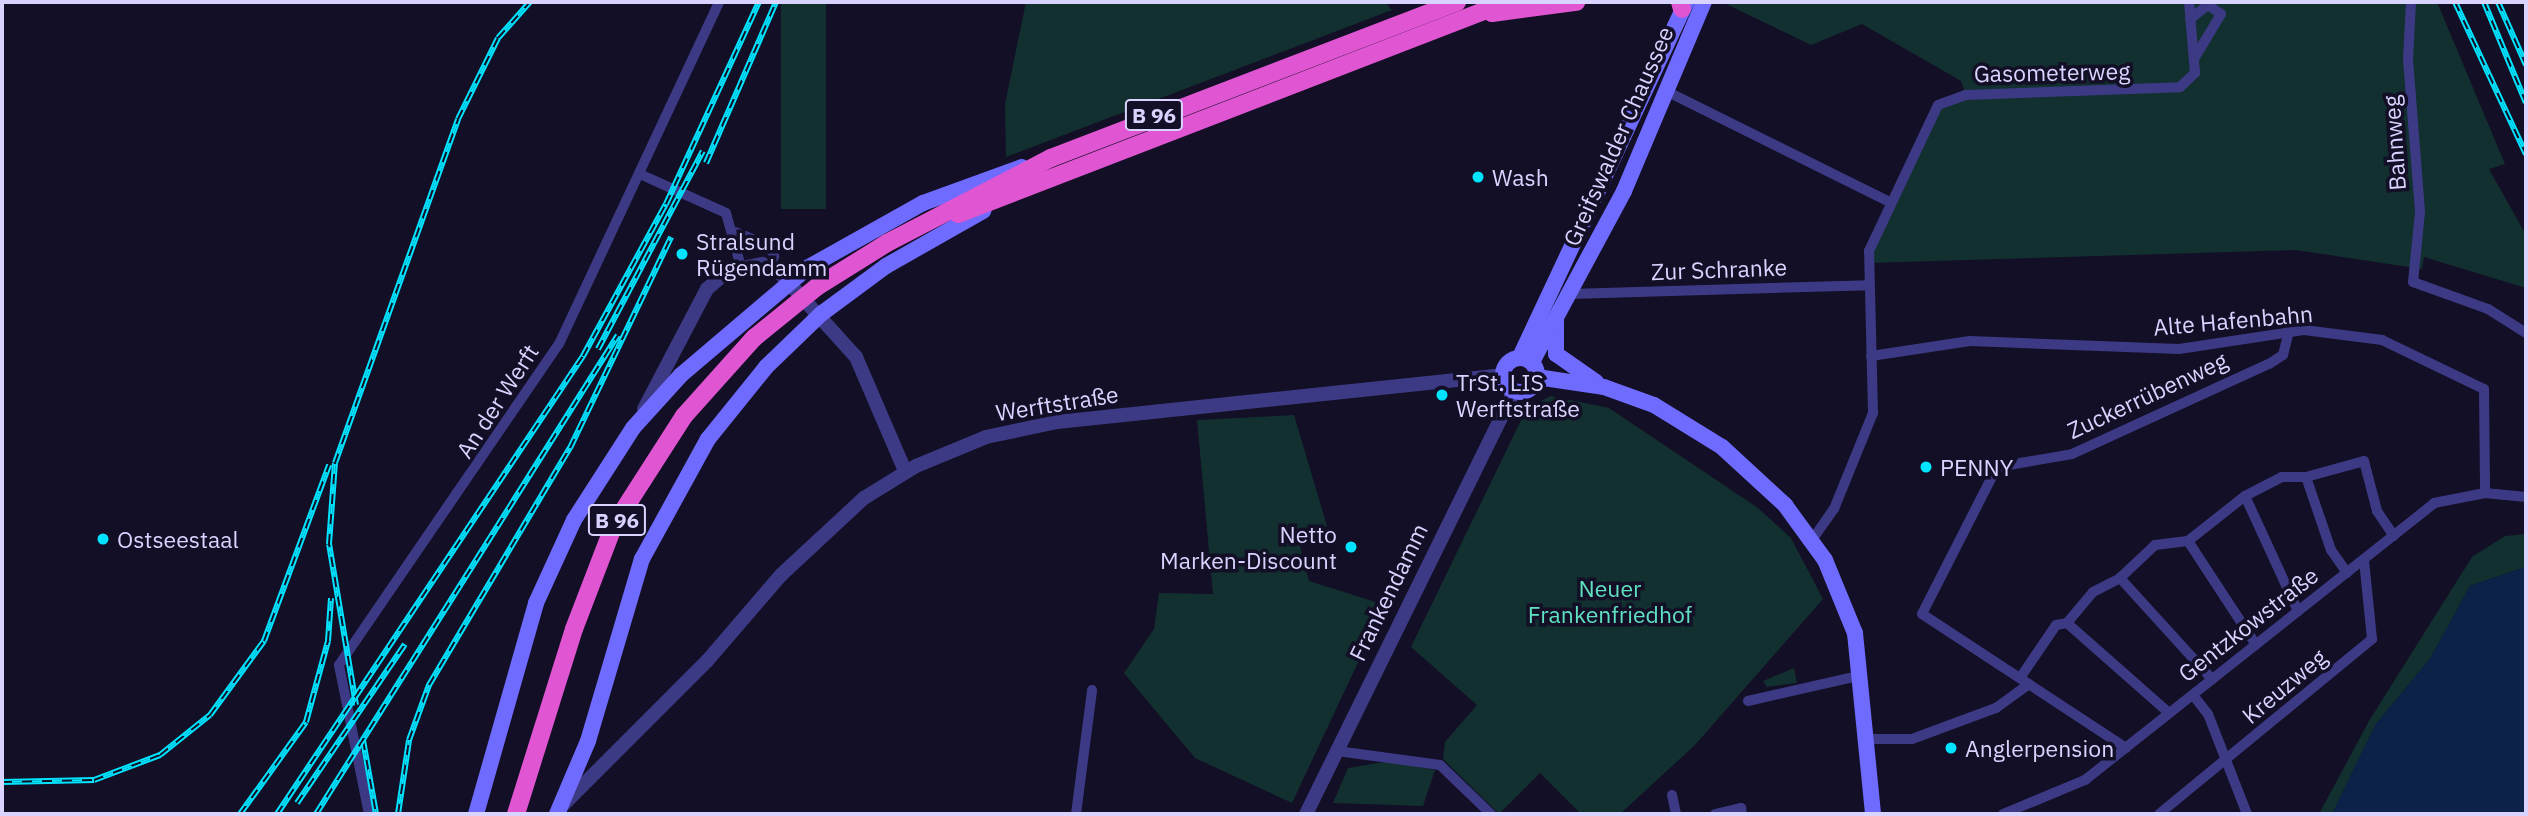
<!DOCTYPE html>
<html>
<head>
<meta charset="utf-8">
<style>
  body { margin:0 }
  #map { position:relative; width:2528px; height:816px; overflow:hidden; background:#130f26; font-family:"IBM Plex Sans",sans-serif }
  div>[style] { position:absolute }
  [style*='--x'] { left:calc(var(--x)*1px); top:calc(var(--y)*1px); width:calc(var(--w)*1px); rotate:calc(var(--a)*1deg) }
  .green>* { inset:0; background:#12302f; transform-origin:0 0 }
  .water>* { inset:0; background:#0c2248 }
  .minor>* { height:10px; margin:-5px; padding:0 5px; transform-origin:5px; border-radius:5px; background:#3d3a85 }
  .tertiary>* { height:14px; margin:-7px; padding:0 7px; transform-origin:7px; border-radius:7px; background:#3d3a85 }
  .secondary>* { height:16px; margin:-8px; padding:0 8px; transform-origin:8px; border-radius:8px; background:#6f6bff }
  .secondary>.ring { margin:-8px; padding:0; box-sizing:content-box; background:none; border:16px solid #6f6bff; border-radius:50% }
  .trunk>* { height:18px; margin:-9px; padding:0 9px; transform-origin:9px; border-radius:9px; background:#e055d1 }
  .rail>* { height:6px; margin-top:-3px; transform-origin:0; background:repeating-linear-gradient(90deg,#130f26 0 10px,#00e5ff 0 20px); box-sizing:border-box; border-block:2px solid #00e5ff }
  .dots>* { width:19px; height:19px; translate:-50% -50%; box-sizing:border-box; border:4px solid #130f26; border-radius:50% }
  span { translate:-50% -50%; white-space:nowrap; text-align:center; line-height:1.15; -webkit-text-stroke:7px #130f26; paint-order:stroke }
  .shield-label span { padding:2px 5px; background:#130f26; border:2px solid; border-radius:5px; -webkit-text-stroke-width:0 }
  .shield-label { font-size:21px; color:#d9d4ff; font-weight:700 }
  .street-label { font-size:23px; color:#d9d4ff }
  .poi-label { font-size:23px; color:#d9d4ff }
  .left { translate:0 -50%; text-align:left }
  .right { translate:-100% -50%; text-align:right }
  .park-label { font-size:23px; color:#5fe0c0 }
  .frame { position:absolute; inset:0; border:4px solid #d9d4ff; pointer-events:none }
</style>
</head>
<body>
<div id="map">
  <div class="green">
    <i style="left:781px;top:2px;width:45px;height:207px"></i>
    <i style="clip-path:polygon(1026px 2px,1385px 2px,1392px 10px,1006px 157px,1005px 104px)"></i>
    <i style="clip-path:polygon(1722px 2px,2437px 2px,2505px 164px,2489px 169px,2526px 235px,2526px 288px,2424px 257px,2422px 269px,2296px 250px,1868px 263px,1938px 105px,1966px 95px,1961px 81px,1862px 24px,1811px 45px)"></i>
    <i style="clip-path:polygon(1551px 396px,1609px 408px,1758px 508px,1791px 538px,1823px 599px,1695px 745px,1620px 814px,1581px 814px,1540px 773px,1499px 814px,1443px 759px,1445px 742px,1477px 705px,1411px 647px,1527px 408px)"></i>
    <i style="clip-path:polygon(1294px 415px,1327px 526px,1298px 538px,1309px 581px,1385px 605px,1292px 803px,1195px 758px,1124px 673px,1154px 629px,1159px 593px,1213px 594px,1197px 420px)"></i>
    <i style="clip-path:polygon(2526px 534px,2526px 567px,2470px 586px,2430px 659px,2376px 724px,2332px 814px,2319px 814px,2369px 721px,2472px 557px,2505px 536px)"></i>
    <i style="clip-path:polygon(1794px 668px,1797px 683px,1767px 687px,1763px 681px)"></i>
    <i style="clip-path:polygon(1390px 761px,1435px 770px,1423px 806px,1333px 803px,1348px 768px)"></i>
  </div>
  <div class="water">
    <i style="clip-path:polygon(2526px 567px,2526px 814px,2332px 814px,2376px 724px,2430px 659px,2470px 586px)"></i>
  </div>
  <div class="minor">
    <i style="--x:2411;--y:2;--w:57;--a:93"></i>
    <i style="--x:2408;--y:59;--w:153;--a:85.5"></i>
    <i style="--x:2420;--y:212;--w:70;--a:95.7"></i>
    <i style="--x:2413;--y:282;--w:80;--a:19.8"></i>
    <i style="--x:2488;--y:309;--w:45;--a:32.3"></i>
    <i style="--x:2190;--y:19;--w:23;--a:-38"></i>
    <i style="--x:2208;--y:5;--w:16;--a:35"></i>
    <i style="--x:2221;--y:14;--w:52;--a:121"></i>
    <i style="--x:1666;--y:91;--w:248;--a:26.4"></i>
    <i style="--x:642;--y:175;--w:92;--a:24.3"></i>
    <i style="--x:726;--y:213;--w:56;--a:74.5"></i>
    <i style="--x:735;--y:232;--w:35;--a:22"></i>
    <i style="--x:768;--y:245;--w:13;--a:61"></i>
    <i style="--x:774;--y:256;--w:11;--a:105"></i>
    <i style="--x:1570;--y:294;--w:299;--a:-1.7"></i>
    <i style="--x:1871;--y:356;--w:100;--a:-8.6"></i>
    <i style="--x:1970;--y:341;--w:209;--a:2.2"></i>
    <i style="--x:2179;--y:349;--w:126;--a:-8.6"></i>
    <i style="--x:2304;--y:330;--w:79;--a:7.3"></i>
    <i style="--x:2382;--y:340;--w:113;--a:25.7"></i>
    <i style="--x:2484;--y:389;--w:104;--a:89.4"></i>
    <i style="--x:2306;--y:477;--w:77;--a:71.1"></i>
    <i style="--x:2331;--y:550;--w:28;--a:55"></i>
    <i style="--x:2245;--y:496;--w:127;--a:65.3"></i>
    <i style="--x:1812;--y:540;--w:38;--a:-55"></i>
    <i style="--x:1834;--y:509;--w:104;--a:-67.9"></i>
    <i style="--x:1873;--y:413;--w:162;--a:-91.4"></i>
    <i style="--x:1869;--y:251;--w:161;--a:-64.7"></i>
    <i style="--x:1938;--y:105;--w:30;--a:-20"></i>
    <i style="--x:1966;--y:95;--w:214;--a:-2.1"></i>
    <i style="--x:2180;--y:87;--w:21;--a:-43"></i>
    <i style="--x:2195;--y:73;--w:71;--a:-94.8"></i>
    <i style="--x:2188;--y:541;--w:124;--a:56.8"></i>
    <i style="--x:2120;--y:578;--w:137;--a:47.7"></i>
    <i style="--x:2020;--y:678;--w:64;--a:-55.8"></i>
    <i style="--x:2056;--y:625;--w:11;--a:-10"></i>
    <i style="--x:2193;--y:695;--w:24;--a:52"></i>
    <i style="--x:2208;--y:714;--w:107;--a:68.7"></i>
    <i style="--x:1748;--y:701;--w:117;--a:-12.8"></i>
    <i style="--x:2169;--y:713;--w:136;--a:-138.6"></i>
    <i style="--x:2067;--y:623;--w:40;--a:-50"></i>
    <i style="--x:2093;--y:592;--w:30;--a:-27"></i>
    <i style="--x:2120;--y:578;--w:48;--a:-43.3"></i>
    <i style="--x:2155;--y:545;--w:33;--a:-7"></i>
    <i style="--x:2188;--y:541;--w:73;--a:-38.3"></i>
    <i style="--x:2245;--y:496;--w:42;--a:-27.2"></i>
    <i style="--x:2282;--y:477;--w:24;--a:0"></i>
    <i style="--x:2306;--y:477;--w:60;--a:-15.4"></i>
    <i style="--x:2364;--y:461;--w:52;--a:75.4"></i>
    <i style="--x:2377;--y:511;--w:30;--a:56"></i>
    <i style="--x:1869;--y:739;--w:43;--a:0"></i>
    <i style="--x:1912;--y:739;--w:90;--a:-20.3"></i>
    <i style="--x:1996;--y:708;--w:41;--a:-36"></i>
    <i style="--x:2126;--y:748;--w:244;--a:-146.7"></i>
    <i style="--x:1922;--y:614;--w:165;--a:-63"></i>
    <i style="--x:1997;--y:467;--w:76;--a:-9.8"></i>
    <i style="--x:2072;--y:454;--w:217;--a:-24.6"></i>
    <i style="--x:2269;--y:364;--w:17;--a:-33"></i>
    <i style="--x:2283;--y:355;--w:25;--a:-76"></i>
    <i style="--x:1337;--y:751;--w:104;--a:7.7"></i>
    <i style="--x:1440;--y:765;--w:71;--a:43.9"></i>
    <i style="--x:1672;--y:795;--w:19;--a:78"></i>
    <i style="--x:369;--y:814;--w:152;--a:-101.4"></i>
    <i style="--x:339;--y:665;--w:389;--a:-55.6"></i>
    <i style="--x:559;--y:344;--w:378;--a:-64.9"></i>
    <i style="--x:1076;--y:814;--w:125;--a:-82.6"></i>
    <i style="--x:1715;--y:814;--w:27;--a:-13"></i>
    <i style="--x:1741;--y:808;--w:6;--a:81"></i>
    <i style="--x:2003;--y:814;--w:89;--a:-22.5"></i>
    <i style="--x:2085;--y:780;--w:446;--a:-38.4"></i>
    <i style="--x:2434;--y:503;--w:52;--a:-11.1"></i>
    <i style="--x:2485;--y:493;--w:41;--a:5.6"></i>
    <i style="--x:2159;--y:814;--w:276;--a:-39.4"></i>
    <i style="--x:2372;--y:639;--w:79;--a:-95.8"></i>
  </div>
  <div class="tertiary">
    <i style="--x:644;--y:409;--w:136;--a:-62.3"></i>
    <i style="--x:707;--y:289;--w:28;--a:-41"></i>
    <i style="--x:728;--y:271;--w:35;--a:-12"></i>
    <i style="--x:762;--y:264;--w:19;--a:25"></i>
    <i style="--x:779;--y:272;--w:115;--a:47.8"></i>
    <i style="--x:856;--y:357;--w:124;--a:66.7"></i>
    <i style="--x:562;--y:806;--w:205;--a:-45"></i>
    <i style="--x:707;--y:661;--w:113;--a:-49.3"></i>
    <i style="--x:781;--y:575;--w:113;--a:-42.9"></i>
    <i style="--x:864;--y:498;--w:61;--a:-31.6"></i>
    <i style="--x:916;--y:466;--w:76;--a:-22.5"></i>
    <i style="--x:986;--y:437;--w:73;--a:-11.9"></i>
    <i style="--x:1057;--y:422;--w:447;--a:-6"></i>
    <i style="--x:1306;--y:814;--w:471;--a:-63.8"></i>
  </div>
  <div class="secondary">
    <i style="--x:1556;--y:321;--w:33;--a:90"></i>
    <i style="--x:1556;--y:354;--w:49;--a:35"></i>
    <i style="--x:1520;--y:357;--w:392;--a:-64.9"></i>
    <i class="ring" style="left:1503px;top:358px;width:18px;height:18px"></i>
    <i style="--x:1532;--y:362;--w:194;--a:-61.7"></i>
    <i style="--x:1624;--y:191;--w:205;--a:-67.1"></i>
    <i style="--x:1537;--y:377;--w:68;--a:8.5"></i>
    <i style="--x:1604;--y:387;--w:53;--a:19.8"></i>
    <i style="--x:1654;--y:405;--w:80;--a:31.7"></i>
    <i style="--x:1722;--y:447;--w:86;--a:42.6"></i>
    <i style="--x:1785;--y:505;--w:68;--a:54"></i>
    <i style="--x:1825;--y:560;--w:79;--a:67.7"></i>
    <i style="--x:1855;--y:633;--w:182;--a:84.3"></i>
    <i style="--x:476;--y:814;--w:219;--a:-74.1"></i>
    <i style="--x:536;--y:603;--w:91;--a:-65.4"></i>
    <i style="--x:574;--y:520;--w:109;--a:-57.3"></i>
    <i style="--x:633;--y:428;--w:72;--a:-47.8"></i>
    <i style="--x:681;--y:375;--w:165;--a:-40.3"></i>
    <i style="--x:807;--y:268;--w:133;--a:-29.3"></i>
    <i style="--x:923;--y:203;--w:105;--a:-20"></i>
    <i style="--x:557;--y:814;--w:79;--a:-67"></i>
    <i style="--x:588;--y:741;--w:190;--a:-73.5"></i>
    <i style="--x:642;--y:559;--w:137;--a:-61.2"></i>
    <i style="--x:708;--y:439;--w:92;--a:-51.1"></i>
    <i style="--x:766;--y:367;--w:76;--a:-43.9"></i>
    <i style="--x:821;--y:314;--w:81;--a:-36.4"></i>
    <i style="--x:886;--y:266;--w:112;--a:-29.6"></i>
  </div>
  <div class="trunk">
    <i style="--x:1680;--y:2;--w:7;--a:74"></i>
    <i style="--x:1492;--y:13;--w:85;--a:-7.5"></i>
    <i style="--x:958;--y:214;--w:589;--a:-21.11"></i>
    <i style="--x:516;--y:814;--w:194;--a:-72.6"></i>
    <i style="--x:574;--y:629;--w:111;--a:-69"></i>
    <i style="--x:614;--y:525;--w:130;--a:-57.3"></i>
    <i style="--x:684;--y:416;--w:105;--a:-48.1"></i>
    <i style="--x:754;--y:338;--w:82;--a:-39.1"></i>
    <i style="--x:818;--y:286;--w:81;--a:-31.9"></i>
    <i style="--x:887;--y:243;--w:185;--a:-27.4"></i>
    <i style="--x:1051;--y:158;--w:435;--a:-21"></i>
  </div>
  <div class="rail">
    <i style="--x:2455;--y:2;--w:168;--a:65"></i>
    <i style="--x:2484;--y:2;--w:109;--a:67.4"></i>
    <i style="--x:2498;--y:2;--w:69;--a:66"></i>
    <i style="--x:706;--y:163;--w:176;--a:-66.5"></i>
    <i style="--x:598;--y:349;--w:224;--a:-62.1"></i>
    <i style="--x:356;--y:705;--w:163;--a:-99.5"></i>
    <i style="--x:329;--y:544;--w:81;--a:-85.8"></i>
    <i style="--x:335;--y:463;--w:365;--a:-70.3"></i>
    <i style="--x:458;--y:119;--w:90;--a:-63.7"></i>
    <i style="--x:498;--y:38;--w:48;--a:-48.4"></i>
    <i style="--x:363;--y:740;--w:75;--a:80"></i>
    <i style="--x:2;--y:782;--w:92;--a:-1.2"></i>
    <i style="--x:94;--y:780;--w:71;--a:-20.7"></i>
    <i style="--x:160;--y:755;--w:64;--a:-38.7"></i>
    <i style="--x:210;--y:715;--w:92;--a:-53.9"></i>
    <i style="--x:264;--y:641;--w:188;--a:-69.7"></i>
    <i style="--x:297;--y:803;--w:192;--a:-55.8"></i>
    <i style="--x:240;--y:814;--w:113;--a:-54.3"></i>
    <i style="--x:306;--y:722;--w:84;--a:-74.8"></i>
    <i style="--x:328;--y:641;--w:43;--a:-86"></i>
    <i style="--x:277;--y:814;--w:551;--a:-56.25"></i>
    <i style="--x:583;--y:356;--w:173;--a:-61.4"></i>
    <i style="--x:666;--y:204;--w:222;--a:-65.3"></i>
    <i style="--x:316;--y:814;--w:566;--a:-57.77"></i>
    <i style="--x:398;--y:814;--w:75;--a:-81.5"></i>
    <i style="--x:409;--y:740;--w:59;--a:-70"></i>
    <i style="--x:429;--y:685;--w:276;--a:-59.3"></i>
    <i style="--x:570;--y:448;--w:234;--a:-64.4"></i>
  </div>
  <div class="dots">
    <i style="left:1478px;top:177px;background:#00e5ff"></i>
    <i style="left:682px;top:254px;background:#00e5ff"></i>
    <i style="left:1442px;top:395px;background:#00e5ff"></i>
    <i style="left:1926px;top:467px;background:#00e5ff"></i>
    <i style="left:103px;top:539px;background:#00e5ff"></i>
    <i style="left:1351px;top:547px;background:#00e5ff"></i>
    <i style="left:1951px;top:748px;background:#00e5ff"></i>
  </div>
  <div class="shield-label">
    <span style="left:1154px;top:115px">B 96</span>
    <span style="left:617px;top:520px">B 96</span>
  </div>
  <div class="street-label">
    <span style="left:2052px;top:72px;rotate:-1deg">Gasometerweg</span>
    <span style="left:1618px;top:136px;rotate:-66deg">Greifswalder Chaussee</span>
    <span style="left:2394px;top:143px;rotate:-94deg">Bahnweg</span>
    <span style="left:1719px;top:269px;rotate:-2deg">Zur Schranke</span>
    <span style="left:2233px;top:320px;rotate:-5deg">Alte Hafenbahn</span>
    <span style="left:2147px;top:395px;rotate:-25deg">Zuckerrübenweg</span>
    <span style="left:497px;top:401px;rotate:-57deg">An der Werft</span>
    <span style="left:1057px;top:403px;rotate:-9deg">Werftstraße</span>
    <span style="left:1388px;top:592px;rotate:-64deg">Frankendamm</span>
    <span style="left:2248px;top:624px;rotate:-38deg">Gentzkowstraße</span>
    <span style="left:2284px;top:686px;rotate:-40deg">Kreuzweg</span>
  </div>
  <div class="poi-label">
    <span class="left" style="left:1492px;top:177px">Wash</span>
    <span class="left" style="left:696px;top:254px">Stralsund<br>Rügendamm</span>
    <span class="left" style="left:1456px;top:395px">TrSt. LIS<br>Werftstraße</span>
    <span class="left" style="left:1940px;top:467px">PENNY</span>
    <span class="right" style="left:1337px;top:547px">Netto<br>Marken-Discount</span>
    <span class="left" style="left:117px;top:539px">Ostseestaal</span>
    <span class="left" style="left:1965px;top:748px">Anglerpension</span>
  </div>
  <div class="park-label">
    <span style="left:1610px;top:601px">Neuer<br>Frankenfriedhof</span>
  </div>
  <div class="frame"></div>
</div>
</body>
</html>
